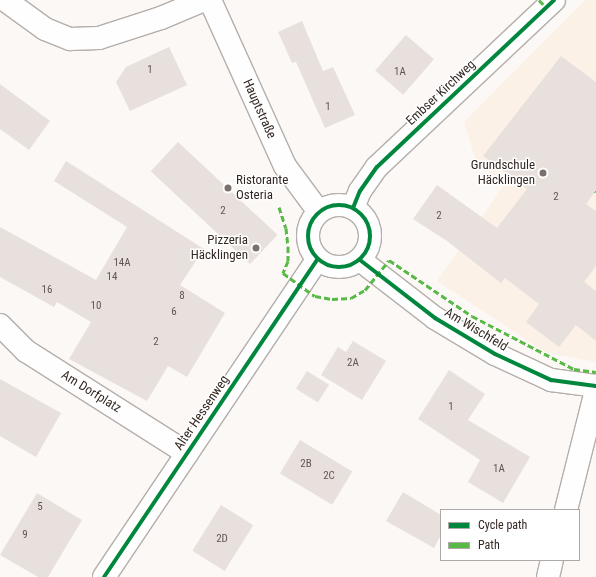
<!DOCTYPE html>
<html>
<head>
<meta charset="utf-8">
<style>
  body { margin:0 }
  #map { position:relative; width:596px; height:577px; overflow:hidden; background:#fbf8f6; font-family:"Roboto Condensed",sans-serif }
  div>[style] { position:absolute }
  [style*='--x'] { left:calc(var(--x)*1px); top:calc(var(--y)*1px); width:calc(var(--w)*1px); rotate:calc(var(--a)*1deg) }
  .education>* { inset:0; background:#fcf1e6 }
  .building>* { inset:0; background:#e8e0dd; transform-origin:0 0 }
  .roads { filter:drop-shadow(1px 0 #b5aeaa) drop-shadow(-1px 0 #b5aeaa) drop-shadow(0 1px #b5aeaa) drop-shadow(0 -1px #b5aeaa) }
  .minor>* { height:22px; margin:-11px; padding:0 11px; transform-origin:11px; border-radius:11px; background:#fefefe }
  .minor>.ring { margin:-11px; padding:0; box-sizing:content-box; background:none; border:22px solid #fefefe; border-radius:50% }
  .quiet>* { height:3px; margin-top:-1.5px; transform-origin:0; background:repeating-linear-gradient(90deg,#58b947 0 6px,transparent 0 9px) }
  .cycleway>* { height:4px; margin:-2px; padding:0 2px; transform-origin:2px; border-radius:2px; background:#00873e }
  .cycleway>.ring { margin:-2px; padding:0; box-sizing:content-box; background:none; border:4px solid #00873e; border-radius:50% }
  .dots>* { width:11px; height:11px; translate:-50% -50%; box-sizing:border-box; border:2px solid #fff; border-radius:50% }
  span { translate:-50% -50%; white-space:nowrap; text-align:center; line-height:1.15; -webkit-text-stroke:3px #fff; paint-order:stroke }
  .number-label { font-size:11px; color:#615652 }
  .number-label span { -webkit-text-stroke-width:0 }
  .street-label { font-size:13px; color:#342823 }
  .poi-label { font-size:13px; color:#342823 }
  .right { translate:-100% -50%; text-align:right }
  .left { translate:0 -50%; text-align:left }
  .legend { position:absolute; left:440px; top:509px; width:140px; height:52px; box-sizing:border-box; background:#fff; border:1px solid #aea9a7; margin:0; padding:5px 7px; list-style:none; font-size:12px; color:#342823 }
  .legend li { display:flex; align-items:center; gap:8px; height:20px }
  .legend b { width:20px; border:1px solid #aea9a7 }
</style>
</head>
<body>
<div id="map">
  <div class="education">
    <i style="clip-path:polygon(585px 0,596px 0,596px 362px,545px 352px,437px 281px,504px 185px,476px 161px,464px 122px)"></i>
  </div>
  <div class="building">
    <i style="clip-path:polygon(302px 21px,323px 71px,333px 67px,355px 115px,325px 128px,296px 62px,292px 63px,278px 32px)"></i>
    <i style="left:406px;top:35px;width:37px;height:47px;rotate:41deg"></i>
    <i style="clip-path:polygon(169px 47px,187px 85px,130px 111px,116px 82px,126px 67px)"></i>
    <i style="clip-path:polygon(561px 56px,596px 82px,596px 190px,586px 204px,596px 211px,596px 266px,584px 282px,596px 291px,596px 341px,576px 325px,559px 347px,526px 322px,539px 304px,505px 278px,501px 283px,447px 241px,413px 219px,437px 185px,497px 228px,527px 189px,483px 156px)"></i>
    <i style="clip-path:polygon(0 84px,50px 121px,29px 150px,0 129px)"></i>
    <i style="left:178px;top:142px;width:136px;height:40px;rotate:43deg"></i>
    <i style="clip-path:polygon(66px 161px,204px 249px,180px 285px,225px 313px,187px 377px,168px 366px,147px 401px,69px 359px,91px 322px,57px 302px,54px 307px,0 277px,0 227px,96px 280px,127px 227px,54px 181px)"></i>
    <i style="clip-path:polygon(353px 341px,386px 361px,362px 400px,321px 375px,338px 347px,346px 352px)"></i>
    <i style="clip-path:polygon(449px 370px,485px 394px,468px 420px,530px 457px,503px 503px,468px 482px,480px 460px,418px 419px)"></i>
    <i style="left:307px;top:371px;width:26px;height:21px;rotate:32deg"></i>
    <i style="clip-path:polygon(0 379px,61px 413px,36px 457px,0 436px)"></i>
    <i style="left:300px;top:440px;width:61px;height:39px;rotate:31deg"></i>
    <i style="clip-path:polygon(403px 492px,441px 515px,441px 535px,434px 548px,386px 521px)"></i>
    <i style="clip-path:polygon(37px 493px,82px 520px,48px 577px,38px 577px,0 555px)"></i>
    <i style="left:221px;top:505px;width:38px;height:54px;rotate:32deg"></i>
  </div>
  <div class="roads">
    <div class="minor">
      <i style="--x:5;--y:0;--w:49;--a:35.9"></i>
      <i style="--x:45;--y:29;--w:27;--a:22"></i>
      <i style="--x:70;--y:39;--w:29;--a:-2"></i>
      <i style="--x:99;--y:38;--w:65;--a:-17.9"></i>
      <i style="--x:161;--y:18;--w:47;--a:-22.7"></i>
      <i style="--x:210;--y:0;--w:182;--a:65.7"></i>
      <i style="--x:285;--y:166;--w:57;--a:53.5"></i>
      <i class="ring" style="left:308px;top:205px;width:40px;height:40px"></i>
      <i style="--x:353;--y:208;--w:18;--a:-68"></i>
      <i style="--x:360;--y:191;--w:29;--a:-55"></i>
      <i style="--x:377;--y:167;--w:243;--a:-43.3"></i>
      <i style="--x:360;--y:260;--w:95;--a:37.7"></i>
      <i style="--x:435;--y:318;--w:70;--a:31"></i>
      <i style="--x:495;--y:354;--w:62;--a:24.9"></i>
      <i style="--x:551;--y:380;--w:45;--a:7.6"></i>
      <i style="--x:0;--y:325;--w:37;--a:45"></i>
      <i style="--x:26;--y:351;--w:191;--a:32.4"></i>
      <i style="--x:566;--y:510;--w:123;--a:-75.9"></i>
      <i style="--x:104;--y:577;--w:382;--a:-56.1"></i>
      <i style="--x:548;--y:577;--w:17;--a:-77"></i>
    </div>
  </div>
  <div class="quiet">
    <i style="--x:539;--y:0;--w:10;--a:45"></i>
    <i style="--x:595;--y:191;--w:1;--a:45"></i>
    <i style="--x:279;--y:207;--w:22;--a:72"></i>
    <i style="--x:286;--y:228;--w:18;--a:84"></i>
    <i style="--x:288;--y:246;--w:15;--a:90"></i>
    <i style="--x:288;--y:261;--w:13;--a:113"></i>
    <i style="--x:283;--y:273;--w:39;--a:36"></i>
    <i style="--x:315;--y:296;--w:17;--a:10"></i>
    <i style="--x:332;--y:299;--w:19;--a:-3"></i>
    <i style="--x:351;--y:298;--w:16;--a:-30"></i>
    <i style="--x:365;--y:290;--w:38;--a:-51"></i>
    <i style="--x:389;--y:260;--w:100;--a:34"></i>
    <i style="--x:472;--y:316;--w:115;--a:27.5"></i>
    <i style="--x:574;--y:369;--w:22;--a:8"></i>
  </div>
  <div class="cycleway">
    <i class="ring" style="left:308px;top:205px;width:58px;height:58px"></i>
    <i style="--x:353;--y:208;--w:18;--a:-68"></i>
    <i style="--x:360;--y:191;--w:29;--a:-55"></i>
    <i style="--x:377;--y:167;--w:243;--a:-43.3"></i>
    <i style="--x:360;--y:260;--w:95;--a:37.7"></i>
    <i style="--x:435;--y:318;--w:70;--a:31"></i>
    <i style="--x:495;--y:354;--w:62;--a:24.9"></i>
    <i style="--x:551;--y:380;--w:45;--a:7.6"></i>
    <i style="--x:104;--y:577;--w:382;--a:-56.1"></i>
  </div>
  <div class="dots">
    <i style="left:543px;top:173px;background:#7a716d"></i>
    <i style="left:228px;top:188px;background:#7a716d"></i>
    <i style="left:256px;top:248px;background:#7a716d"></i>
  </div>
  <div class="number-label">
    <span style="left:150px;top:70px">1</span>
    <span style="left:400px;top:72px">1A</span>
    <span style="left:328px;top:107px">1</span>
    <span style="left:556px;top:197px">2</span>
    <span style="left:223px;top:211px">2</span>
    <span style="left:439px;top:216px">2</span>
    <span style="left:122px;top:263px">14A</span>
    <span style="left:112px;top:277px">14</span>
    <span style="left:47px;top:290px">16</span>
    <span style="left:182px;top:296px">8</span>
    <span style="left:96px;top:306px">10</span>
    <span style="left:174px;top:312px">6</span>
    <span style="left:156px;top:342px">2</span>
    <span style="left:353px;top:363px">2A</span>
    <span style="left:451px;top:407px">1</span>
    <span style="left:306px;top:464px">2B</span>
    <span style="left:499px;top:469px">1A</span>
    <span style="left:329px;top:476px">2C</span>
    <span style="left:40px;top:507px">5</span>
    <span style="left:25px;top:535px">9</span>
    <span style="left:222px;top:539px">2D</span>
  </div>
  <div class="street-label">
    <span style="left:441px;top:93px;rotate:-43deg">Embser Kirchweg</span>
    <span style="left:259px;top:109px;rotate:66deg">Hauptstraße</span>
    <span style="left:476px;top:330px;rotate:31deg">Am Wischfeld</span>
    <span style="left:91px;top:392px;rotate:32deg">Am Dorfplatz</span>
    <span style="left:202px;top:413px;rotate:-56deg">Alter Hessenweg</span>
  </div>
  <div class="poi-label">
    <span class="right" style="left:535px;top:173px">Grundschule<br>Häcklingen</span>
    <span class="left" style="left:236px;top:188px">Ristorante<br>Osteria</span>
    <span class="right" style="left:248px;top:248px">Pizzeria<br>Häcklingen</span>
  </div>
  <ul class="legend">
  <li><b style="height:5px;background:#00873e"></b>Cycle path</li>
  <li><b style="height:5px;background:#58b947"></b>Path</li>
  </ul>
</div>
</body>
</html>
